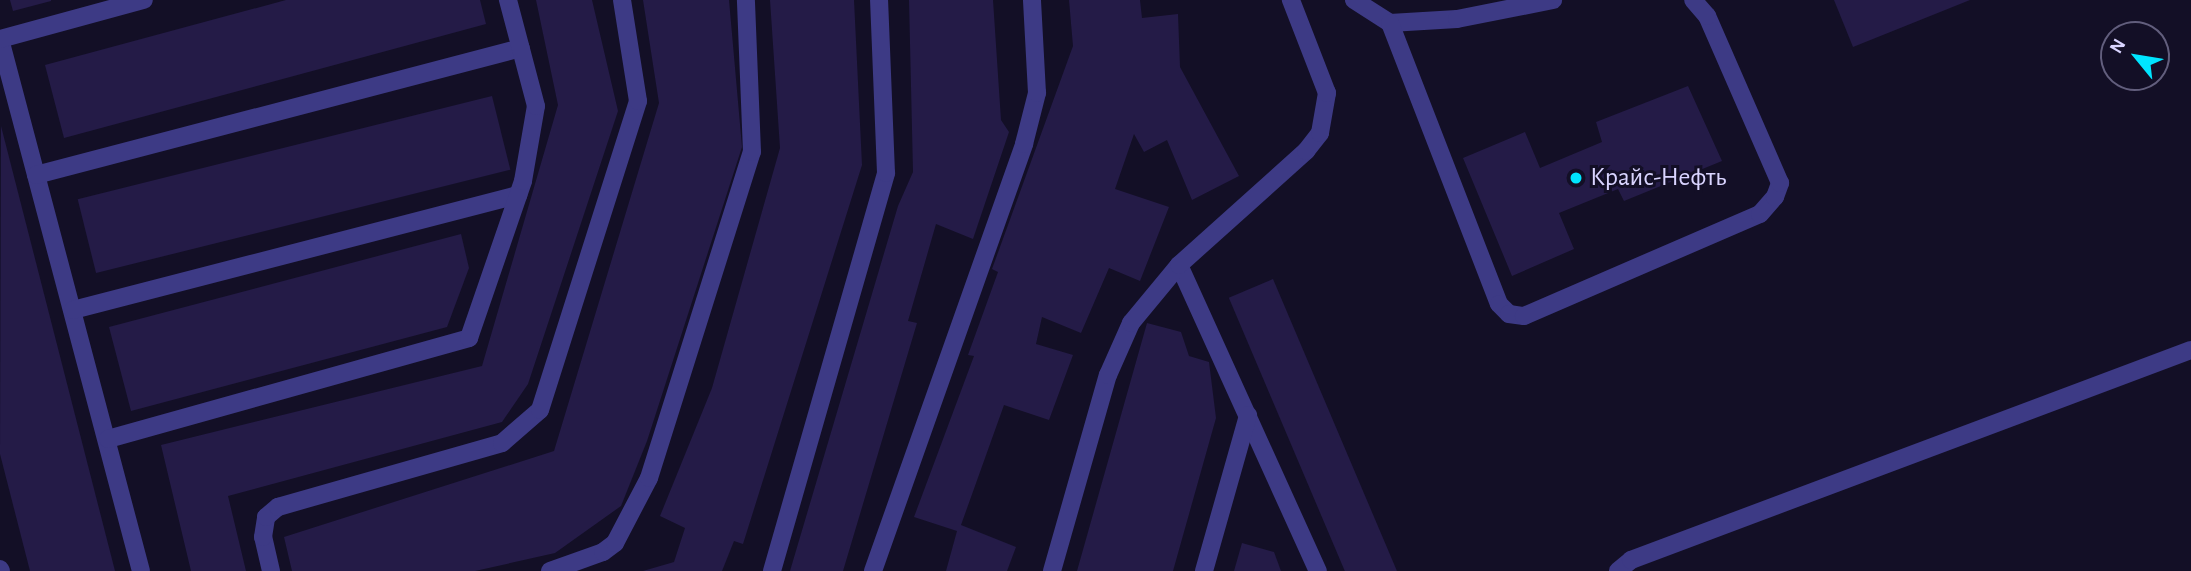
<!DOCTYPE html>
<html>
<head>
<meta charset="utf-8">
<style>
  body { margin:0 }
  #map { position:relative; width:2191px; height:571px; overflow:hidden; background:#130f26; font-family:"Alegreya Sans",sans-serif }
  div>[style] { position:absolute }
  [style*='--x'] { left:calc(var(--x)*1px); top:calc(var(--y)*1px); width:calc(var(--w)*1px); rotate:calc(var(--a)*1deg) }
  .building>* { inset:0; background:#241b47; transform-origin:0 0 }
  .lane>* { height:18px; margin:-9px; padding:0 9px; transform-origin:9px; border-radius:9px; background:#3d3a85 }
  .dots>* { width:19px; height:19px; translate:-50% -50%; box-sizing:border-box; border:4px solid #130f26; border-radius:50% }
  span { translate:-50% -50%; white-space:nowrap; text-align:center; line-height:1.15; -webkit-text-stroke:6px #130f26; paint-order:stroke }
  .poi-label { font-size:26px; color:#d9d4ff }
  .left { translate:0 -50%; text-align:left }
  .north { position:absolute; left:2100px; top:21px; width:70px; height:70px; box-sizing:border-box; background:#130f26; border:2px solid #625e7d; border-radius:50%; rotate:300deg; font-size:19px; font-weight:700; line-height:28px; text-align:center; color:#d9d4ff }
  .north::after { content:''; display:block; margin:auto; width:24px; height:32px; background:#00e5ff; clip-path:polygon(50% 0,100% 100%,50% 72%,0 100%) }
</style>
</head>
<body>
<div id="map">
  <div class="building">
    <i style="clip-path:polygon(10px 0,51px 0,51px 1px,13px 11px)"></i>
    <i style="clip-path:polygon(286px 0,480px 0,486px 24px,64px 138px,45px 65px)"></i>
    <i style="clip-path:polygon(536px 0,592px 0,618px 111px,528px 384px,502px 422px,228px 496px,246px 571px,191px 571px,161px 445px,482px 366px,558px 105px)"></i>
    <i style="clip-path:polygon(643px 0,729px 0,742px 147px,647px 441px,621px 506px,555px 553px,475px 571px,292px 571px,284px 537px,554px 451px,659px 103px)"></i>
    <i style="clip-path:polygon(770px 0,854px 0,862px 165px,743px 544px,734px 541px,722px 571px,643px 571px,674px 562px,685px 528px,660px 516px,712px 388px,780px 148px)"></i>
    <i style="clip-path:polygon(909px 0,993px 0,1001px 120px,1009px 132px,973px 239px,936px 224px,908px 321px,917px 323px,843px 571px,790px 571px,898px 206px,913px 172px)"></i>
    <i style="clip-path:polygon(1069px 0,1140px 0,1142px 18px,1178px 14px,1180px 67px,1239px 176px,1192px 200px,1167px 140px,1144px 152px,1134px 134px,1115px 189px,1169px 207px,1140px 281px,1109px 268px,1081px 333px,1042px 317px,1036px 344px,1073px 355px,1049px 420px,1004px 405px,961px 525px,1016px 547px,1007px 571px,946px 571px,957px 531px,914px 517px,974px 356px,968px 355px,998px 272px,992px 269px,1073px 46px)"></i>
    <i style="clip-path:polygon(1834px 0,1970px 0,1853px 47px)"></i>
    <i style="clip-path:polygon(1688px 86px,1722px 161px,1624px 201px,1618px 189px,1559px 213px,1574px 249px,1512px 276px,1463px 158px,1525px 132px,1540px 168px,1602px 142px,1596px 122px)"></i>
    <i style="left:492px;top:96px;width:76px;height:427px;rotate:76deg"></i>
    <i style="clip-path:polygon(1px 126px,115px 571px,30px 571px,0 454px)"></i>
    <i style="clip-path:polygon(461px 234px,469px 268px,447px 327px,131px 411px,109px 327px)"></i>
    <i style="left:1273px;top:279px;width:317px;height:48px;rotate:67deg"></i>
    <i style="clip-path:polygon(1147px 323px,1181px 332px,1189px 356px,1209px 362px,1216px 418px,1173px 571px,1077px 571px)"></i>
    <i style="clip-path:polygon(1242px 543px,1274px 552px,1281px 571px,1234px 571px)"></i>
  </div>
  <div class="lane">
    <i style="--x:1354;--y:0;--w:43;--a:32.6"></i>
    <i style="--x:1390;--y:23;--w:67;--a:-3.4"></i>
    <i style="--x:1457;--y:19;--w:98;--a:-11.2"></i>
    <i style="--x:1390;--y:23;--w:301;--a:68.8"></i>
    <i style="--x:1499;--y:304;--w:14;--a:45"></i>
    <i style="--x:1509;--y:314;--w:15;--a:8"></i>
    <i style="--x:1524;--y:316;--w:257;--a:-23.4"></i>
    <i style="--x:1760;--y:214;--w:23;--a:-49"></i>
    <i style="--x:1775;--y:197;--w:15;--a:-70"></i>
    <i style="--x:1780;--y:183;--w:182;--a:-113.6"></i>
    <i style="--x:1707;--y:16;--w:21;--a:-131"></i>
    <i style="--x:0;--y:39;--w:550;--a:75.16"></i>
    <i style="--x:0;--y:39;--w:149;--a:-15.2"></i>
    <i style="--x:36;--y:175;--w:501;--a:-14.67"></i>
    <i style="--x:1179;--y:265;--w:336;--a:65.6"></i>
    <i style="--x:73;--y:310;--w:460;--a:-14.5"></i>
    <i style="--x:108;--y:439;--w:375;--a:-15.6"></i>
    <i style="--x:469;--y:338;--w:166;--a:-71"></i>
    <i style="--x:523;--y:181;--w:76;--a:-80.2"></i>
    <i style="--x:536;--y:106;--w:110;--a:-104.8"></i>
    <i style="--x:0;--y:569;--w:2;--a:63"></i>
    <i style="--x:271;--y:571;--w:35;--a:-103"></i>
    <i style="--x:263;--y:537;--w:20;--a:-81"></i>
    <i style="--x:266;--y:517;--w:16;--a:-40"></i>
    <i style="--x:278;--y:507;--w:233;--a:-15.9"></i>
    <i style="--x:502;--y:443;--w:50;--a:-41"></i>
    <i style="--x:540;--y:410;--w:324;--a:-72.4"></i>
    <i style="--x:638;--y:101;--w:102;--a:-99"></i>
    <i style="--x:550;--y:571;--w:56;--a:-19.7"></i>
    <i style="--x:603;--y:552;--w:15;--a:-37"></i>
    <i style="--x:615;--y:543;--w:73;--a:-62.4"></i>
    <i style="--x:649;--y:478;--w:342;--a:-72.5"></i>
    <i style="--x:752;--y:152;--w:152;--a:-92.3"></i>
    <i style="--x:772;--y:571;--w:414;--a:-74"></i>
    <i style="--x:886;--y:173;--w:173;--a:-92.3"></i>
    <i style="--x:873;--y:571;--w:453;--a:-70.5"></i>
    <i style="--x:1024;--y:144;--w:53;--a:-75.7"></i>
    <i style="--x:1037;--y:93;--w:93;--a:-93.1"></i>
    <i style="--x:1052;--y:571;--w:204;--a:-74.1"></i>
    <i style="--x:1108;--y:375;--w:57;--a:-66.1"></i>
    <i style="--x:1131;--y:323;--w:75;--a:-50.4"></i>
    <i style="--x:1179;--y:265;--w:171;--a:-41.9"></i>
    <i style="--x:1306;--y:151;--w:23;--a:-52"></i>
    <i style="--x:1320;--y:133;--w:41;--a:-80.1"></i>
    <i style="--x:1327;--y:93;--w:100;--a:-111.2"></i>
    <i style="--x:1204;--y:571;--w:162;--a:-74.2"></i>
    <i style="--x:1618;--y:571;--w:17;--a:-40"></i>
    <i style="--x:1631;--y:560;--w:598;--a:-20.56"></i>
  </div>
  <div class="dots">
    <i style="left:1576px;top:178px;background:#00e5ff"></i>
  </div>
  <div class="poi-label">
    <span class="left" style="left:1590px;top:178px">Крайс-Нефть</span>
  </div>
  <div class="north">N</div>
</div>
</body>
</html>
